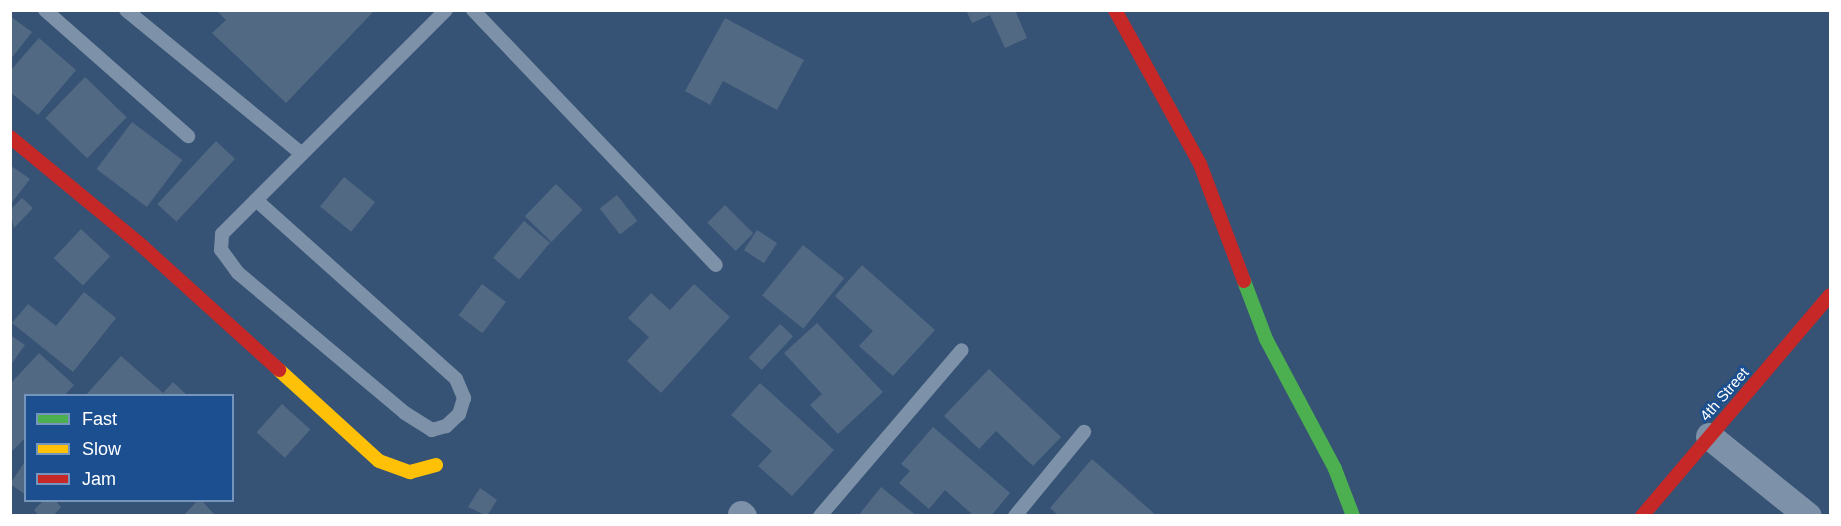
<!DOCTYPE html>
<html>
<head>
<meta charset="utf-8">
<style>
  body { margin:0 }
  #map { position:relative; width:1841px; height:526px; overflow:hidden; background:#365274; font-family:Arial,sans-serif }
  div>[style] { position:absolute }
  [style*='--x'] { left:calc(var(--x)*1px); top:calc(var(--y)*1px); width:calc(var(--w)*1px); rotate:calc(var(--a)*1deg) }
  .building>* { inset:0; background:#526984; transform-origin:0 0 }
  .lane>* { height:14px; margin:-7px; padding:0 7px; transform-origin:7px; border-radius:7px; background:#7d92a8 }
  .street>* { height:27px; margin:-13.5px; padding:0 13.5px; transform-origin:13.5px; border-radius:13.5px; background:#7d92a8 }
  .fast>* { height:14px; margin:-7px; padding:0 7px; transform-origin:7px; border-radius:7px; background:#4caf50 }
  .slow>* { height:14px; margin:-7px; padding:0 7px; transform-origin:7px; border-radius:7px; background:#ffc107 }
  .jam>* { height:14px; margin:-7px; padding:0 7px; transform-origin:7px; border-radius:7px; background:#c62828 }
  span { translate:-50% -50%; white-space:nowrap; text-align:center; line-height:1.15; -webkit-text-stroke:5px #1b4f8f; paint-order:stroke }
  .street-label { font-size:15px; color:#fff }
  .frame { position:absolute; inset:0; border:12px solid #fff; pointer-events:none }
  .legend { position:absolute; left:24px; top:394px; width:210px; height:108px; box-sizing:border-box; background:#1b4f8f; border:2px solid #7695bc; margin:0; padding:8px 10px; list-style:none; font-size:18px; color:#fff }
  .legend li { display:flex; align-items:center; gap:12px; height:30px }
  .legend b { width:30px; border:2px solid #7695bc }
</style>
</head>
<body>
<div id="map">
  <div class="building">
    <i style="clip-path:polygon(216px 10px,375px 10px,286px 103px,212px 33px,226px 20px)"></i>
    <i style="clip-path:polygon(966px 10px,1015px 10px,1027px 38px,1005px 48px,990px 15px,972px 23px)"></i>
    <i style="clip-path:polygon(10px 16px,32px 32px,10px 60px)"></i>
    <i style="clip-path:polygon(725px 18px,804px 60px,777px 110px,723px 81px,710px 105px,685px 91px)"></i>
    <i style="clip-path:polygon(39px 38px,76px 70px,38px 115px,10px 92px,10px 71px)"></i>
    <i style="left:85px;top:77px;width:58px;height:57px;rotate:44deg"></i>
    <i style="left:132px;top:122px;width:63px;height:59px;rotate:37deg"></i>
    <i style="left:216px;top:141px;width:26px;height:86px;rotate:43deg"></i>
    <i style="clip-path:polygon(10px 165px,30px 179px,10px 205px)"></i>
    <i style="left:344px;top:177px;width:40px;height:38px;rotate:39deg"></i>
    <i style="left:556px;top:184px;width:37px;height:45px;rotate:44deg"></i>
    <i style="left:617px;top:195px;width:33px;height:22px;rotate:52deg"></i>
    <i style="clip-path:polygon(22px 198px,33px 208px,14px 228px,10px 210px)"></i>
    <i style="left:725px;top:205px;width:40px;height:25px;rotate:45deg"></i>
    <i style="left:524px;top:221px;width:34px;height:48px;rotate:40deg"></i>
    <i style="left:81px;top:229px;width:40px;height:40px;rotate:43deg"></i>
    <i style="left:757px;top:230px;width:24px;height:24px;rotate:33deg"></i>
    <i style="left:803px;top:245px;width:53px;height:65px;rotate:39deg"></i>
    <i style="clip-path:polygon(862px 265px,935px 330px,893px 376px,859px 346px,873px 331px,835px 296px)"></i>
    <i style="left:482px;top:284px;width:30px;height:39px;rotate:37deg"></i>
    <i style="clip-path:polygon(694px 284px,730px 317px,661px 393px,627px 361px,649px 337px,628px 318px,651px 293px,670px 310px)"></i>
    <i style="clip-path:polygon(84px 292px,116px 318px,73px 372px,12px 323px,28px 304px,56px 326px)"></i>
    <i style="clip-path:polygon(817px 323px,883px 392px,838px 434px,810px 405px,822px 394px,784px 353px)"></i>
    <i style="left:780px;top:324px;width:18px;height:46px;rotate:43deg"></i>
    <i style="clip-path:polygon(10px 335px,25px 345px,10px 366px)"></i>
    <i style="clip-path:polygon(39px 353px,74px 385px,64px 396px,26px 396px,26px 437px,10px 453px,10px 384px)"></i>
    <i style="clip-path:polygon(121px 356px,163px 393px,173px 382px,188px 396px,85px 396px)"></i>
    <i style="clip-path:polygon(989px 369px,1061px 437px,1033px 466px,996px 431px,979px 449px,944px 416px)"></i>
    <i style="clip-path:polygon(760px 383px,834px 450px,792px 496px,758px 466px,772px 451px,731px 415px)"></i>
    <i style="left:282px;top:404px;width:38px;height:38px;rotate:42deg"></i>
    <i style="clip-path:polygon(933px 427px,1010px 493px,991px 516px,974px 516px,945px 490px,929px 509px,899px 483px,910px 471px,901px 464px)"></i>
    <i style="clip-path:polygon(1092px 459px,1157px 516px,1059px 516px,1050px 508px)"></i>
    <i style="clip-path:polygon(24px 463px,26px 464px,26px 495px,10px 484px)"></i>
    <i style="clip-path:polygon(881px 487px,917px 516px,858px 516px)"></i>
    <i style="clip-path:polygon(480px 488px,497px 500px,487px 516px,468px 507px)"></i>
    <i style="clip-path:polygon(44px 500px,55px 500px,61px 507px,53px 516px,39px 516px,34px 510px)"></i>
    <i style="clip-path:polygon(198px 500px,201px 500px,216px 516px,183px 516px)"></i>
  </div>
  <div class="lane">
    <i style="--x:45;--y:10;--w:191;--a:41.4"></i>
    <i style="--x:126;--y:10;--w:227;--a:39.3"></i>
    <i style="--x:473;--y:10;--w:352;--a:46.4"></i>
    <i style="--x:256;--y:200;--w:268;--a:41.8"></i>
    <i style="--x:456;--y:379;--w:21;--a:67"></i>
    <i style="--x:464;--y:398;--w:17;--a:107"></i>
    <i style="--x:459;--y:414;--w:18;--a:137"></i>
    <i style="--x:446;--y:426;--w:15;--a:164"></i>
    <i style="--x:432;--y:430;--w:32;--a:-148"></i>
    <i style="--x:405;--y:413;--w:218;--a:-140"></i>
    <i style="--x:238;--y:273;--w:29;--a:-126"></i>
    <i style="--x:221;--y:250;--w:16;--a:-86"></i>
    <i style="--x:222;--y:234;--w:317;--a:-45"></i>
    <i style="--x:820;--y:516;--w:218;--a:-49.5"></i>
    <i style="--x:1015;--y:516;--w:109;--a:-50.6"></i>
  </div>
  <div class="street">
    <i style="--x:1709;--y:436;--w:127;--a:38.9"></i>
    <i style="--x:741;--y:514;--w:3;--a:45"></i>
  </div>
  <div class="fast">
    <i style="--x:1244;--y:281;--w:62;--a:69.2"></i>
    <i style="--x:1266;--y:339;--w:147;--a:62"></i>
    <i style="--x:1335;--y:469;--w:50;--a:69"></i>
  </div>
  <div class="slow">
    <i style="--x:279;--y:370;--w:135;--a:42.3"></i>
    <i style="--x:379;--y:461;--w:33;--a:20"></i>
    <i style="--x:410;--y:472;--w:27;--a:-15"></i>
  </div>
  <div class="jam">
    <i style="--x:1115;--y:10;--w:176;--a:61.1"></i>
    <i style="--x:1200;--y:164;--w:125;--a:69.4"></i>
    <i style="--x:10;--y:137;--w:171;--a:39.5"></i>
    <i style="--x:142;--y:246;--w:185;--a:42.1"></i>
    <i style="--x:1642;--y:516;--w:290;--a:-49.6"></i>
  </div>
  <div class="street-label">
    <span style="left:1724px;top:394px;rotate:-49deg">4th Street</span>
  </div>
  <div class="frame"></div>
  <ul class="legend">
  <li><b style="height:8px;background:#4caf50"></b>Fast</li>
  <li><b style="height:8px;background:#ffc107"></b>Slow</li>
  <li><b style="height:8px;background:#c62828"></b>Jam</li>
  </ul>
</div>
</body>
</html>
